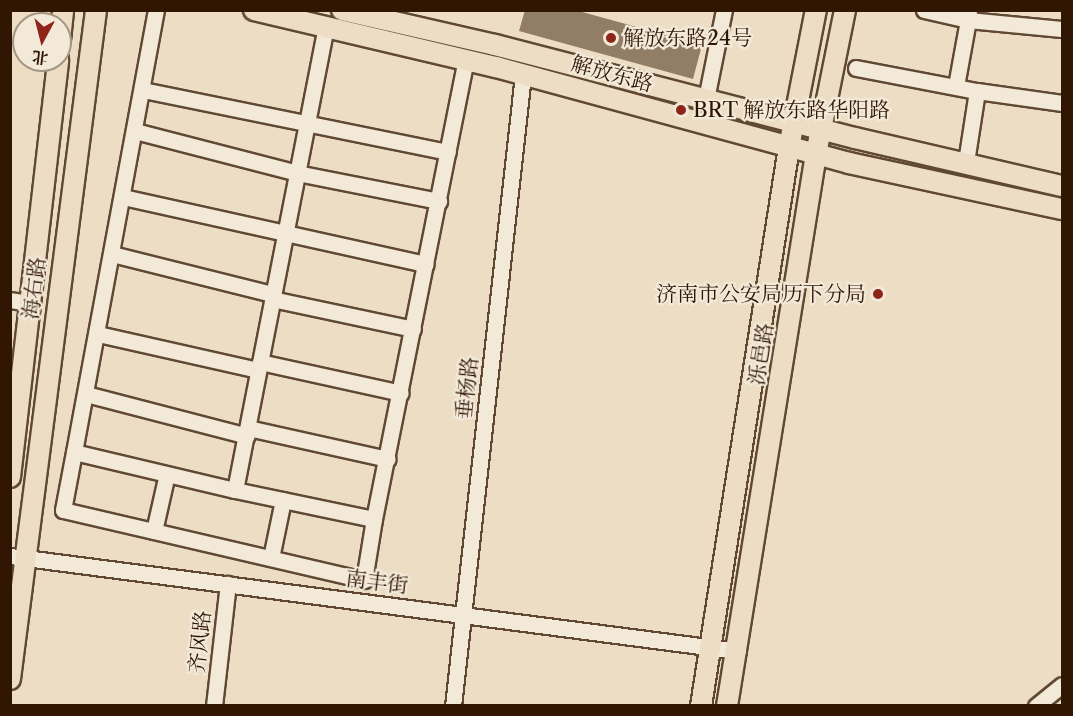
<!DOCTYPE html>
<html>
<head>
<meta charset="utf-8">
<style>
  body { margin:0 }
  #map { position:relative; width:1073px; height:716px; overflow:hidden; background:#ecddc4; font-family:"Libre Caslon Text","Noto Serif SC",serif }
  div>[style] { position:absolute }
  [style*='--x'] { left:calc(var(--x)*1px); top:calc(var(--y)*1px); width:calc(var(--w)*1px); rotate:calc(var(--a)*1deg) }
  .building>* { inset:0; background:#927d67 }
  .roads { filter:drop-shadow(2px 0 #604833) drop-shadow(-2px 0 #604833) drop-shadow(0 2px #604833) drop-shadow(0 -2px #604833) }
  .minor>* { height:15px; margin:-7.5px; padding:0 7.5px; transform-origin:7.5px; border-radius:7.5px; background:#f3e9d9 }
  .major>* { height:20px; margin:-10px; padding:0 10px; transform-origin:10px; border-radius:10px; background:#ecddc4 }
  .dots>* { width:16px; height:16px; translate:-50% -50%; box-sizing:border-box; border:3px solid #f3e9d9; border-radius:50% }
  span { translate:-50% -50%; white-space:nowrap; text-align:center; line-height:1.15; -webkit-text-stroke:4.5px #f3e9d9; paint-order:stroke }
  .poi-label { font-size:21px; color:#311603 }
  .left { translate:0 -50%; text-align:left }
  .right { translate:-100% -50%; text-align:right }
  .street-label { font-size:21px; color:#311603 }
  .frame { position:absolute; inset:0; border:12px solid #311603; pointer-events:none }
  .north { position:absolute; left:12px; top:12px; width:60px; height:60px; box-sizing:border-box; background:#f3e9d9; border:2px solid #a59583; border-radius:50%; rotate:187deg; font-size:16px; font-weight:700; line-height:24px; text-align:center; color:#311603 }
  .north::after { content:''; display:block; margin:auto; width:21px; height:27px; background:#8f2418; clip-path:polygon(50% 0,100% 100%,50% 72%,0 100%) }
</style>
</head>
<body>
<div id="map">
  <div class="building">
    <i style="clip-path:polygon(525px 10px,575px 10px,702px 45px,693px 79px,519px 31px)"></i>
  </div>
  <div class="roads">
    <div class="minor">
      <i style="--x:924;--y:10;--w:45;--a:12.8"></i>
      <i style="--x:968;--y:20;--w:67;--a:100.3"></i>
      <i style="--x:969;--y:10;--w:10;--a:96"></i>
      <i style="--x:968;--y:20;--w:94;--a:5.5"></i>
      <i style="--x:856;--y:68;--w:123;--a:10.8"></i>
      <i style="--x:977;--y:91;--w:72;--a:98.8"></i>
      <i style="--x:143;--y:90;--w:311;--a:11.5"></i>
      <i style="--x:977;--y:91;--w:86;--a:8"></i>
      <i style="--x:706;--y:99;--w:91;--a:-78.6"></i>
      <i style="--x:135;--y:131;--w:167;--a:14.5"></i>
      <i style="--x:297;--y:173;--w:145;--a:11.2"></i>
      <i style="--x:123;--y:197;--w:310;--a:12.5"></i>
      <i style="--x:112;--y:254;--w:166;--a:14"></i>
      <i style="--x:272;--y:299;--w:144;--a:12"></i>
      <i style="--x:10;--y:300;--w:19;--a:9"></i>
      <i style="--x:98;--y:334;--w:164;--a:12.7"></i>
      <i style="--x:260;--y:362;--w:144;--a:12.4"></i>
      <i style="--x:86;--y:394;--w:166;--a:14.6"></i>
      <i style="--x:248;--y:428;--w:143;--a:12.5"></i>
      <i style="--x:74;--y:452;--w:450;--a:-79.5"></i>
      <i style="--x:235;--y:490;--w:142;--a:11.8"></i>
      <i style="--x:374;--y:519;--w:62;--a:99.3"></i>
      <i style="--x:364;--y:580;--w:309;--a:-166.9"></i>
      <i style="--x:63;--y:510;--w:59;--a:-79.3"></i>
      <i style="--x:74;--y:452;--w:165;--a:13.3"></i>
      <i style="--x:235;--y:490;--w:473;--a:-78.9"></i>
      <i style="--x:374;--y:519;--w:468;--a:-78.7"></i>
      <i style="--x:154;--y:531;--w:58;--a:-77.2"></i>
      <i style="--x:10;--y:556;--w:734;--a:7.43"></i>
      <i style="--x:271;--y:558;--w:59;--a:-78.3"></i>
      <i style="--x:214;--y:706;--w:123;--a:-83.5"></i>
      <i style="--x:453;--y:706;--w:635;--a:-83.67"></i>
      <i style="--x:1036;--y:706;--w:33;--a:-39"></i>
    </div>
    <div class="major">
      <i style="--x:254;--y:10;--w:249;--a:13.3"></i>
      <i style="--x:496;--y:67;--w:366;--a:15.2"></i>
      <i style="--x:849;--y:163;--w:218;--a:12.2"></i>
      <i style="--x:342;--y:10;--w:157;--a:12.9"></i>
      <i style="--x:495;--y:45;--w:372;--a:14.5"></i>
      <i style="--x:855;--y:138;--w:212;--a:13.1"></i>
      <i style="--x:60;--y:40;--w:30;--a:-84"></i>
      <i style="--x:10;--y:477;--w:420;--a:-83.4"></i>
      <i style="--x:10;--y:679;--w:675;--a:-82.67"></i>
      <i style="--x:701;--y:706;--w:566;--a:-81.05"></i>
      <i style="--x:789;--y:147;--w:140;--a:-78.9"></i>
      <i style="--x:727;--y:706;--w:559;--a:-80.84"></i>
      <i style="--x:816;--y:154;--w:147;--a:-78.6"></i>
    </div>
  </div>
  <div class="dots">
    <i style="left:611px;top:38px;background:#8f2418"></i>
    <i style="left:681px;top:110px;background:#8f2418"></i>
    <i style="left:878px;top:294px;background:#8f2418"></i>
  </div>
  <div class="poi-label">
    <span class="left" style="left:623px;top:38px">解放东路24号</span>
    <span class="left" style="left:693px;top:110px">BRT 解放东路华阳路</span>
    <span class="right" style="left:866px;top:294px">济南市公安局历下分局</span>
  </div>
  <div class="street-label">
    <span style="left:612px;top:74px;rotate:15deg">解放东路</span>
    <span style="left:34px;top:288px;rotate:-83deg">海右路</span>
    <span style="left:761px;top:354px;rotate:-81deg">泺邑路</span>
    <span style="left:467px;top:388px;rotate:-84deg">垂杨路</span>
    <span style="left:377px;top:582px;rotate:7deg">南丰街</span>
    <span style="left:200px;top:642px;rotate:-84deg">齐风路</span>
  </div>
  <div class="frame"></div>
  <div class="north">北</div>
</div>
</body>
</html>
